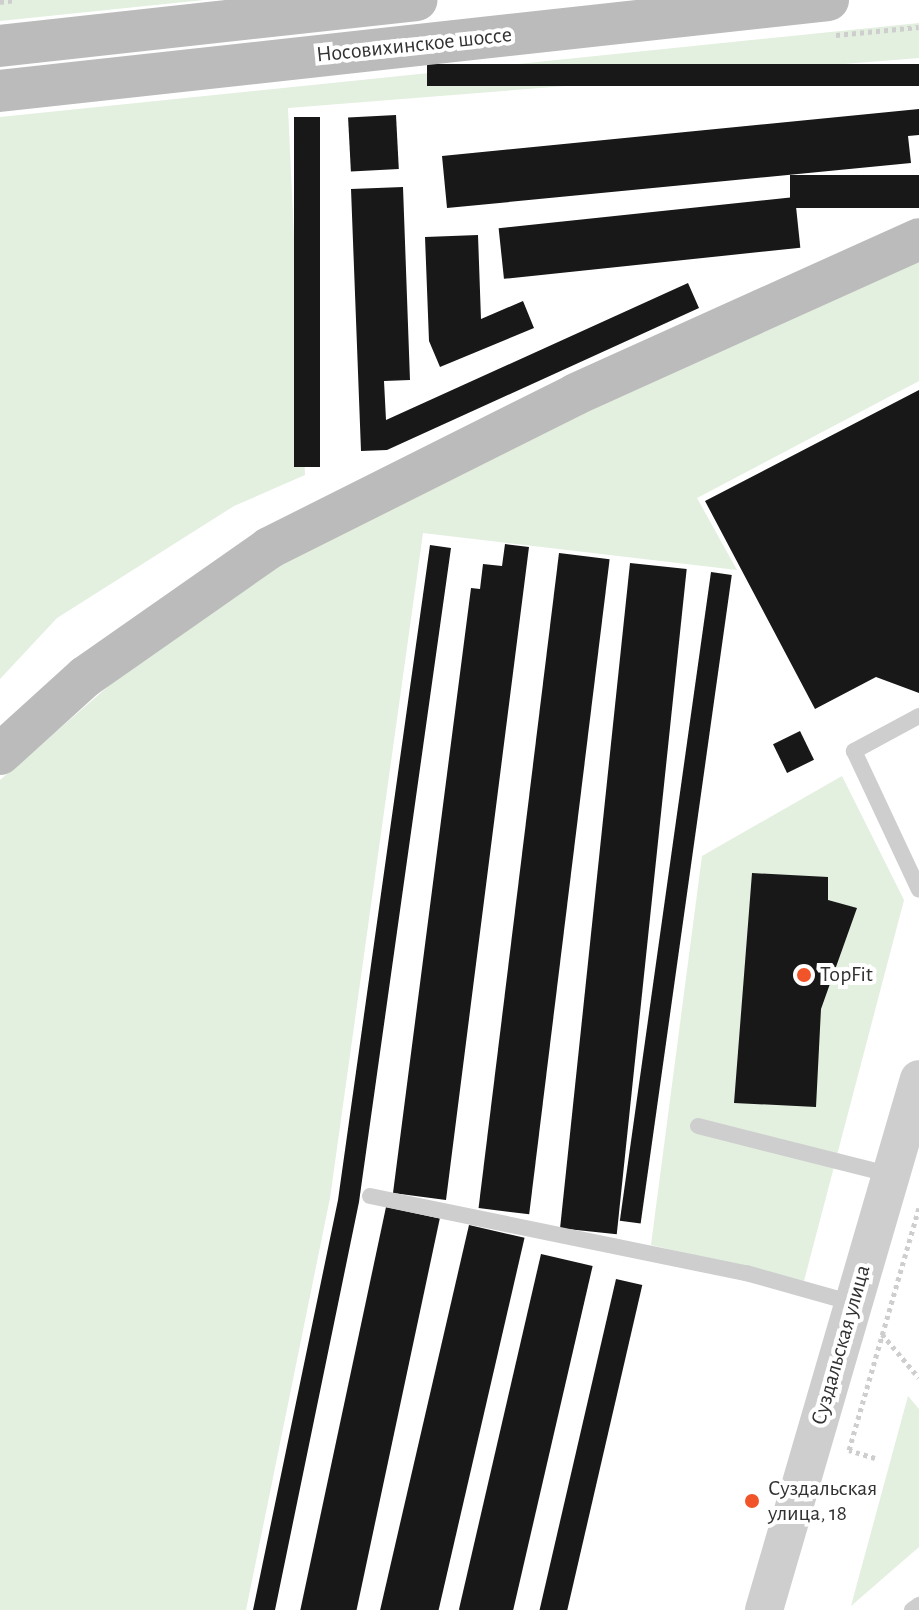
<!DOCTYPE html>
<html>
<head>
<meta charset="utf-8">
<style>
  body { margin:0 }
  #map { position:relative; width:919px; height:1610px; overflow:hidden; background:#fff; font-family:"Alegreya Sans",sans-serif }
  div>[style] { position:absolute }
  [style*='--x'] { left:calc(var(--x)*1px); top:calc(var(--y)*1px); width:calc(var(--w)*1px); rotate:calc(var(--a)*1deg) }
  .green>* { inset:0; background:#e3efdf }
  .building>* { inset:0; background:#181818; transform-origin:0 0 }
  .path>* { height:5px; margin-top:-2.5px; transform-origin:0; background:repeating-linear-gradient(90deg,#cecece 0 4px,transparent 0 8px) }
  .service>* { height:16px; margin:-8px; padding:0 8px; transform-origin:8px; border-radius:8px; background:#cecece }
  .tertiary>* { height:38px; margin:-19px; padding:0 19px; transform-origin:19px; border-radius:19px; background:#cecece }
  .secondary>* { height:42px; margin:-21px; padding:0 21px; transform-origin:21px; border-radius:21px; background:#bbb }
  .dots>* { width:22px; height:22px; translate:-50% -50%; box-sizing:border-box; border:4px solid #fff; border-radius:50% }
  span { translate:-50% -50%; white-space:nowrap; text-align:center; line-height:1.15; -webkit-text-stroke:8px #fff; paint-order:stroke }
  .street-label { font-size:22px; color:#313131 }
  .poi-label { font-size:22px; color:#313131 }
  .left { translate:0 -50%; text-align:left }
</style>
</head>
<body>
<div id="map">
  <div class="green">
    <i style="clip-path:polygon(0 0,204px 0,0 21px)"></i>
    <i style="clip-path:polygon(919px 23px,919px 58px,288px 108px,305px 475px,234px 506px,57px 618px,0 679px,0 117px)"></i>
    <i style="clip-path:polygon(919px 256px,919px 381px,697px 498px,737px 570px,423px 533px,330px 1198px,246px 1610px,0 1610px,0 780px,185px 620px,365px 513px)"></i>
    <i style="clip-path:polygon(842px 776px,904px 900px,804px 1281px,651px 1245px,702px 856px)"></i>
    <i style="clip-path:polygon(908px 1396px,919px 1409px,919px 1547px,851px 1606px)"></i>
  </div>
  <div class="building">
    <i style="left:919px;top:64px;width:22px;height:492px;rotate:90deg"></i>
    <i style="clip-path:polygon(919px 109px,919px 135px,908px 136px,911px 163px,447px 208px,442px 156px)"></i>
    <i style="left:396px;top:115px;width:54px;height:48px;rotate:87deg"></i>
    <i style="left:294px;top:117px;width:26px;height:350px"></i>
    <i style="left:919px;top:175px;width:33px;height:129px;rotate:90deg"></i>
    <i style="clip-path:polygon(403px 187px,410px 380px,384px 381px,386px 420px,688px 283px,699px 308px,387px 450px,361px 451px,351px 189px)"></i>
    <i style="left:795px;top:197px;width:51px;height:298px;rotate:84deg"></i>
    <i style="clip-path:polygon(478px 235px,481px 319px,523px 301px,534px 328px,440px 367px,429px 341px,425px 237px)"></i>
    <i style="clip-path:polygon(919px 390px,919px 693px,876px 677px,815px 709px,705px 501px)"></i>
    <i style="clip-path:polygon(505px 544px,529px 547px,446px 1200px,393px 1193px,471px 588px,480px 589px,483px 564px,502px 566px)"></i>
    <i style="clip-path:polygon(430px 545px,451px 548px,359px 1202px,275px 1610px,253px 1610px,338px 1200px)"></i>
    <i style="left:559px;top:553px;width:51px;height:660px;rotate:7deg"></i>
    <i style="left:630px;top:563px;width:57px;height:669px;rotate:6deg"></i>
    <i style="left:711px;top:572px;width:21px;height:655px;rotate:8deg"></i>
    <i style="left:800px;top:731px;width:32px;height:30px;rotate:64deg"></i>
    <i style="clip-path:polygon(752px 873px,828px 877px,828px 900px,857px 908px,821px 1009px,816px 1107px,734px 1103px)"></i>
    <i style="left:386px;top:1207px;width:55px;height:412px;rotate:12deg"></i>
    <i style="left:469px;top:1225px;width:57px;height:395px;rotate:13deg"></i>
    <i style="left:541px;top:1254px;width:53px;height:365px;rotate:13deg"></i>
    <i style="left:616px;top:1279px;width:27px;height:340px;rotate:13deg"></i>
  </div>
  <div class="path">
    <i style="--x:0;--y:2;--w:16;--a:-7"></i>
    <i style="--x:836;--y:35;--w:83;--a:-5.5"></i>
    <i style="--x:882;--y:1334;--w:57;--a:49.9"></i>
    <i style="--x:875;--y:1458;--w:27;--a:-163"></i>
    <i style="--x:849;--y:1450;--w:252;--a:-73.9"></i>
  </div>
  <div class="service">
    <i style="--x:919;--y:716;--w:74;--a:151.7"></i>
    <i style="--x:854;--y:751;--w:153;--a:64.9"></i>
    <i style="--x:698;--y:1126;--w:199;--a:14.2"></i>
    <i style="--x:370;--y:1196;--w:384;--a:11.6"></i>
    <i style="--x:746;--y:1273;--w:111;--a:15.7"></i>
    <i style="--x:912;--y:1610;--w:9;--a:-36"></i>
  </div>
  <div class="tertiary">
    <i style="--x:764;--y:1610;--w:553;--a:-73.73"></i>
  </div>
  <div class="secondary">
    <i style="--x:0;--y:46;--w:419;--a:-6.3"></i>
    <i style="--x:0;--y:91;--w:833;--a:-6.27"></i>
    <i style="--x:0;--y:754;--w:115;--a:-42.2"></i>
    <i style="--x:85;--y:677;--w:225;--a:-35"></i>
    <i style="--x:269;--y:548;--w:343;--a:-26.6"></i>
    <i style="--x:576;--y:394;--w:376;--a:-24.3"></i>
  </div>
  <div class="dots">
    <i style="left:804px;top:975px;background:#f2542a"></i>
    <i style="left:752px;top:1501px;background:#f2542a"></i>
  </div>
  <div class="street-label">
    <span style="left:414px;top:45px;rotate:-6deg">Носовихинское шоссе</span>
    <span style="left:841px;top:1345px;rotate:-74deg">Суздальская улица</span>
  </div>
  <div class="poi-label">
    <span class="left" style="left:820px;top:975px">TopFit</span>
    <span class="left" style="left:768px;top:1501px">Суздальская<br>улица, 18</span>
  </div>
</div>
</body>
</html>
